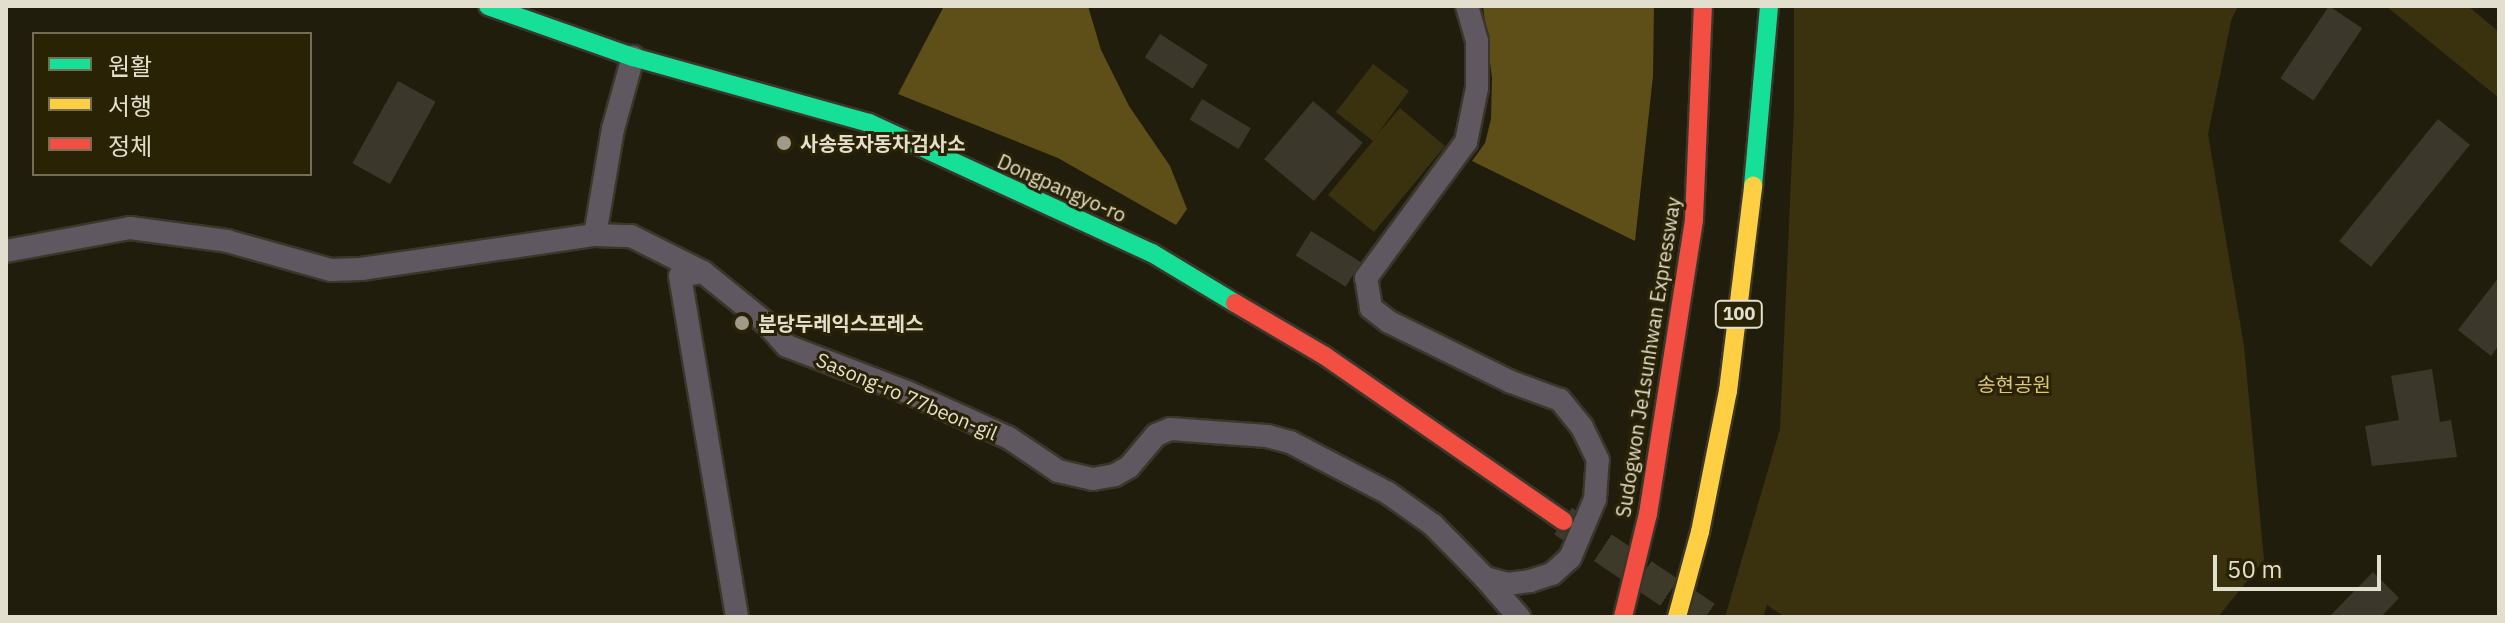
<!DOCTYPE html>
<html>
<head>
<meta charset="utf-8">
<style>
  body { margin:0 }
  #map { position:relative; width:2505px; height:623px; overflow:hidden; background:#211d0d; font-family:"IBM Plex Sans","Noto Sans KR",sans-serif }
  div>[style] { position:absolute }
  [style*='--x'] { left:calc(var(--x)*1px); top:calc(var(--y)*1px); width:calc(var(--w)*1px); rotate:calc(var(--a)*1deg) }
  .green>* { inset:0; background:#3a320e }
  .forest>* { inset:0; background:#5d4f17 }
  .building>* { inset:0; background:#3b382b; transform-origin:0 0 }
  .secondary-tunnel>* { height:32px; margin-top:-16px; transform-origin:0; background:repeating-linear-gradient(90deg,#3e3a2a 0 32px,transparent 0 48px) }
  .roads { filter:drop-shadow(2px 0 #3a372a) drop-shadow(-2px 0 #3a372a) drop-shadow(0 2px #3a372a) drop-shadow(0 -2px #3a372a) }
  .street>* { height:22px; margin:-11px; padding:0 11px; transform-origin:11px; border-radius:11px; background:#5f5861 }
  .fast>* { height:18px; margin:-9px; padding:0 9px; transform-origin:9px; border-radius:9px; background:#16e098 }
  .slow>* { height:18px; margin:-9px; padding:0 9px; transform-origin:9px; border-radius:9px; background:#ffcf43 }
  .jam>* { height:18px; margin:-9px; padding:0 9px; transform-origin:9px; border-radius:9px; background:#f24e42 }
  .dots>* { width:22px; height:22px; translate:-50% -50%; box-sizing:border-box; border:4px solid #292205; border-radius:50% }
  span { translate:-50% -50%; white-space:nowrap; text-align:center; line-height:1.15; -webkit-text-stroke:6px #292205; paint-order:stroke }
  .shield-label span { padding:2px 6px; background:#292205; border:2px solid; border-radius:6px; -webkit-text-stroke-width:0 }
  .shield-label { font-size:18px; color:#e2dfce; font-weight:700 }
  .poi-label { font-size:20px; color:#e2dfce; font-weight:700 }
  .left { translate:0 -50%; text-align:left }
  .street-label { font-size:20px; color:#e2dfce }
  .park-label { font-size:20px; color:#dec86f }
  .frame { position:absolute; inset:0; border:8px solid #e2dfce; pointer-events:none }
  .legend { position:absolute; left:32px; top:32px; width:280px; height:144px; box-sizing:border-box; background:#292205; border:2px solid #736e55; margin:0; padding:10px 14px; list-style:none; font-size:24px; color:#e2dfce }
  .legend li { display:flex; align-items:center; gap:16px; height:40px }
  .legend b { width:40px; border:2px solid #736e55 }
  .scale { position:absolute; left:2213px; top:555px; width:168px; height:36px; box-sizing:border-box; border:4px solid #e2dfce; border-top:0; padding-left:10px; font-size:24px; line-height:28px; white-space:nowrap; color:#e2dfce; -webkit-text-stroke:6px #292205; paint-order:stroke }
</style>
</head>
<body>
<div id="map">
  <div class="green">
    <i style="clip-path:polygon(1794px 6px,2238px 6px,2231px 21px,2208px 134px,2244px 346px,2264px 560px,2218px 617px,1785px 617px,1767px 605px,1763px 617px,1725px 617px,1780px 429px,1794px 111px)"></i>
    <i style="clip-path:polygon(2386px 6px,2468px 6px,2499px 32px,2499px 98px)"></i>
    <i style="clip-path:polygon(1373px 64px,1409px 91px,1376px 136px,1400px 108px,1445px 146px,1374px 232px,1328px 195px,1373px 141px,1336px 112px)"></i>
  </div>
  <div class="forest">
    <i style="clip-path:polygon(944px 6px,1088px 6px,1101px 50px,1129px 106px,1170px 166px,1187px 209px,1176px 225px,1058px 158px,898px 94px)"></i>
    <i style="clip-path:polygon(1483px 6px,1654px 6px,1653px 76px,1635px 241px,1472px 161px,1485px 143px,1491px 119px,1492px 78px)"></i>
  </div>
  <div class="building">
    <i style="left:2329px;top:6px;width:40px;height:87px;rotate:34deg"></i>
    <i style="left:1160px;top:34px;width:57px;height:28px;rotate:33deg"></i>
    <i style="left:398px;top:81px;width:43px;height:94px;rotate:29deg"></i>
    <i style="left:1202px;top:99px;width:57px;height:24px;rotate:31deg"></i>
    <i style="left:1313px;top:101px;width:65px;height:76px;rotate:40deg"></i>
    <i style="left:2438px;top:119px;width:41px;height:157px;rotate:39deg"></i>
    <i style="left:1311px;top:231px;width:59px;height:29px;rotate:32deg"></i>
    <i style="clip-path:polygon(2499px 277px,2499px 345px,2491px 356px,2458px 330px)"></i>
    <i style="clip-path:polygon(2432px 369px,2440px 422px,2451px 420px,2457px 457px,2372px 466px,2365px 426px,2399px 420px,2391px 376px)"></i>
    <i style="clip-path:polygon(2373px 572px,2399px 598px,2381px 617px,2329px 617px)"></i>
  </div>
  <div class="secondary-tunnel">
    <i style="--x:1563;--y:521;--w:172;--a:33.9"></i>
  </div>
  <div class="roads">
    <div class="street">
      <i style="--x:595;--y:235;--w:108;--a:-80.4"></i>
      <i style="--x:613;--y:129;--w:75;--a:-74.5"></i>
      <i style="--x:6;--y:251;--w:126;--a:-10.5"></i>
      <i style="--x:130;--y:228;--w:98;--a:7.6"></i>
      <i style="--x:227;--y:241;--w:108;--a:15.6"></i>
      <i style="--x:331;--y:270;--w:30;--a:-2"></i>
      <i style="--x:361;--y:269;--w:236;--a:-8.3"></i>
      <i style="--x:595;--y:235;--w:36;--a:2"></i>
      <i style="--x:631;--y:236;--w:80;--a:26.6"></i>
      <i style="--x:703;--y:272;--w:81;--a:39"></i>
      <i style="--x:766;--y:323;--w:31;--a:48"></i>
      <i style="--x:787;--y:346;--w:129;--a:21"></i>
      <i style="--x:907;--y:392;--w:112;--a:24.3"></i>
      <i style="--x:1009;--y:438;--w:59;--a:34"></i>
      <i style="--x:1058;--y:471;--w:36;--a:13"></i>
      <i style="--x:1093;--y:479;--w:22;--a:-10"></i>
      <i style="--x:1115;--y:475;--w:16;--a:-30"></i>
      <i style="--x:1129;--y:467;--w:42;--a:-49.8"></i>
      <i style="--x:1156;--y:435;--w:15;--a:-23"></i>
      <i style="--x:1170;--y:429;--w:97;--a:4.1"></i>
      <i style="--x:1267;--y:436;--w:24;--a:15"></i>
      <i style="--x:1290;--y:442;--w:110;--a:27.5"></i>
      <i style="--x:1388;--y:493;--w:55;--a:35.4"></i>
      <i style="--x:1433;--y:525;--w:74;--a:45.5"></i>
      <i style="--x:1485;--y:578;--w:23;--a:15"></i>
      <i style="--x:1507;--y:584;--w:23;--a:-7"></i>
      <i style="--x:1530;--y:581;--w:23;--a:-18"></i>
      <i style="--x:1552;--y:574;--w:24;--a:-42"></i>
      <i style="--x:1570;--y:558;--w:64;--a:-67"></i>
      <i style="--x:1595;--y:499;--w:39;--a:-86"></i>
      <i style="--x:1598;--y:460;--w:37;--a:-116"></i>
      <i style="--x:1582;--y:427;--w:35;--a:-129"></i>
      <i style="--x:1560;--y:400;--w:52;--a:-159.8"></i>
      <i style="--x:1511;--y:382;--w:136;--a:-153.8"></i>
      <i style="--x:1389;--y:322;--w:23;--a:-142"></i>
      <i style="--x:1371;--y:308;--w:30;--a:-99"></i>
      <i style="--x:1366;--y:278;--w:169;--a:-53.7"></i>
      <i style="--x:1466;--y:142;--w:55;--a:-78.5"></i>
      <i style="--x:1477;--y:88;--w:47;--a:-90"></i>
      <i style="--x:1477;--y:41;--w:36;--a:-106"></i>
      <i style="--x:703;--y:272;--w:23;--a:170"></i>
      <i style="--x:680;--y:276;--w:346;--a:80.5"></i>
      <i style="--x:1485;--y:578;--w:52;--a:48.9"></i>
    </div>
    <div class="fast">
      <i style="--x:488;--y:6;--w:154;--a:19.4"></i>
      <i style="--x:633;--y:57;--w:245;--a:15.6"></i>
      <i style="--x:869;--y:123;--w:311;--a:24.7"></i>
      <i style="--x:1152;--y:253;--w:97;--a:31.1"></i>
      <i style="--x:1753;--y:186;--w:181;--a:-84.9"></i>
    </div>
    <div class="slow">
      <i style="--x:1677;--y:617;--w:88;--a:-74.9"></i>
      <i style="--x:1700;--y:532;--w:144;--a:-78.8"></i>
      <i style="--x:1728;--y:391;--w:207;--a:-83"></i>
    </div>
    <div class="jam">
      <i style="--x:1235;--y:303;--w:104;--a:30.5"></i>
      <i style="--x:1325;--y:356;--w:290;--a:34.7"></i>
      <i style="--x:1623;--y:617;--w:106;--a:-76.4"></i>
      <i style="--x:1648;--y:514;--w:299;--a:-81.1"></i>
      <i style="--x:1694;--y:219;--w:213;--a:-87.6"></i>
    </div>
  </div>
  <div class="dots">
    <i style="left:784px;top:143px;background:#9e9b8a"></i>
    <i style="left:742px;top:323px;background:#9e9b8a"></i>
  </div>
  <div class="shield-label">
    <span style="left:1739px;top:314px">100</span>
  </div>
  <div class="poi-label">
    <span class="left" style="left:800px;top:143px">사송동자동차검사소</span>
    <span class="left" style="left:758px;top:323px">분당두레익스프레스</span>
  </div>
  <div class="street-label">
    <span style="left:1062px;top:188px;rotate:24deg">Dongpangyo-ro</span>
    <span style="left:1648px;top:357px;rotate:-81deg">Sudogwon Je1sunhwan Expressway</span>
    <span style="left:907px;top:396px;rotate:23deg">Sasong-ro 77beon-gil</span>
  </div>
  <div class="park-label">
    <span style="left:2014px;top:384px">송현공원</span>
  </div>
  <div class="frame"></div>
  <ul class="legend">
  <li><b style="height:10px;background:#16e098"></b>원활</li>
  <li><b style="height:10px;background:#ffcf43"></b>서행</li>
  <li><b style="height:10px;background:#f24e42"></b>정체</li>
  </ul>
  <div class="scale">50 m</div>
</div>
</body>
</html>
